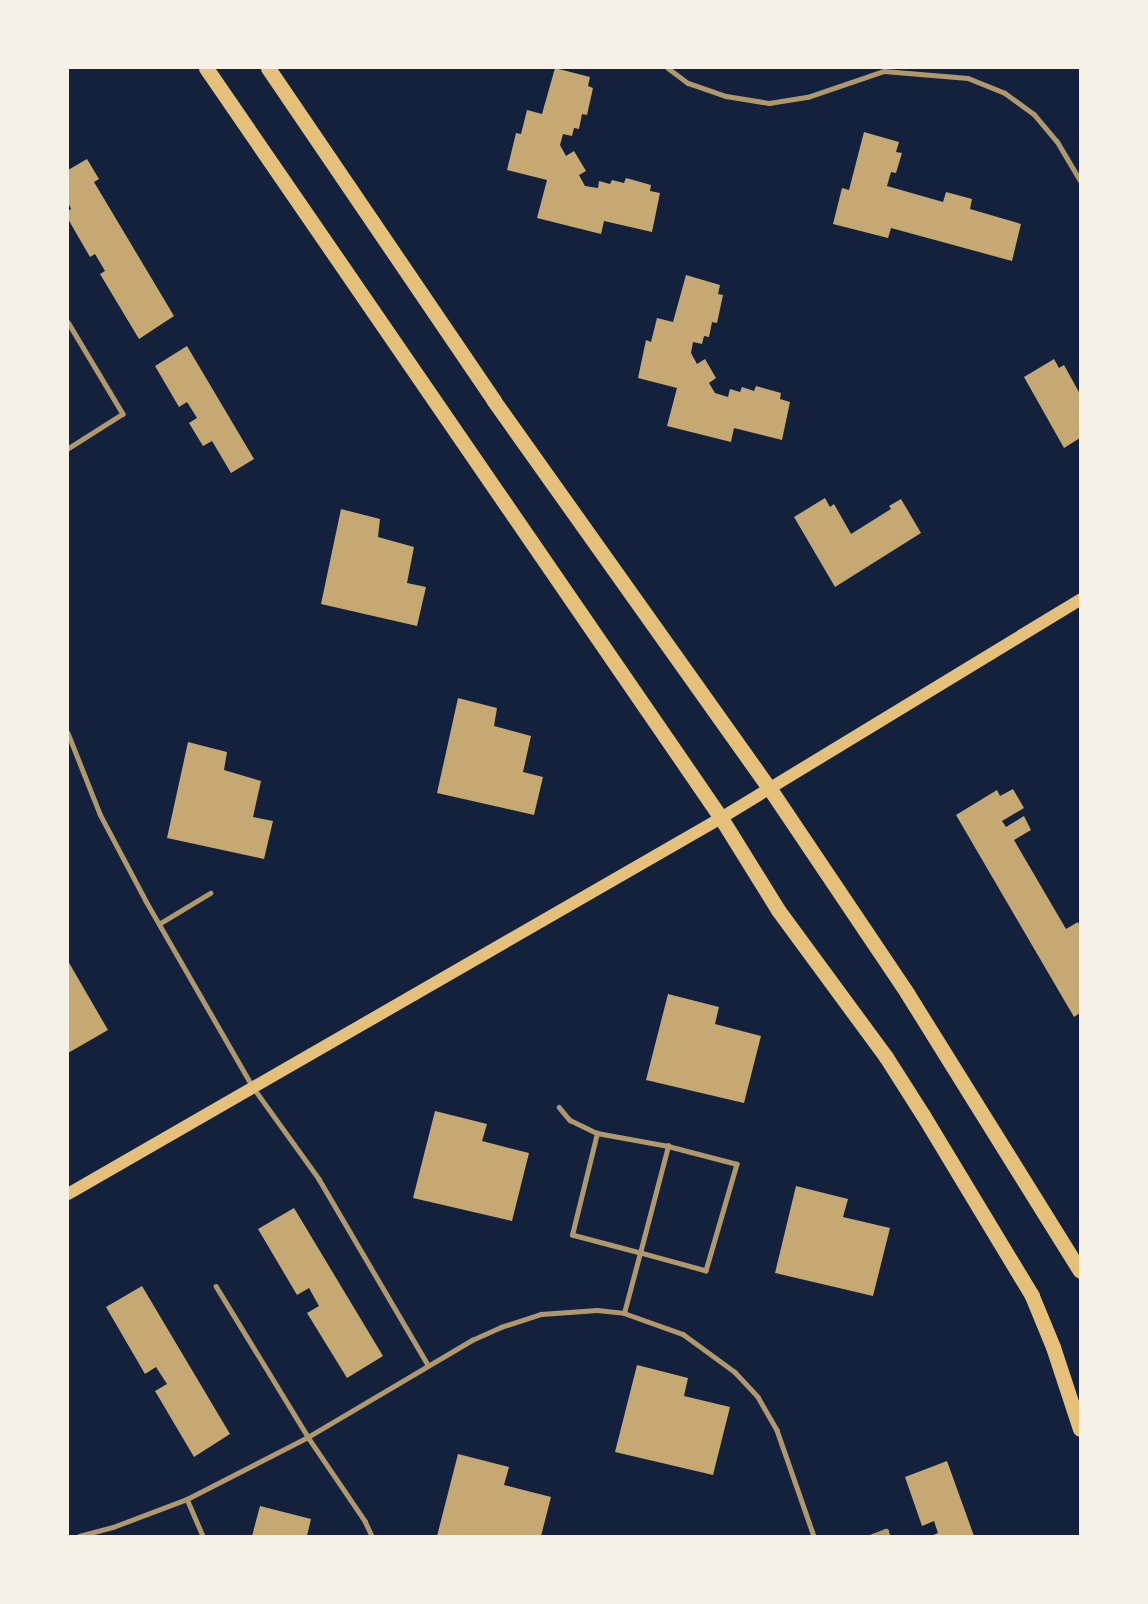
<!DOCTYPE html>
<html>
<head>
<meta charset="utf-8">
<style>
  body { margin:0 }
  #map { position:relative; width:1148px; height:1604px; overflow:hidden; background:#14213d; font-family:Cabin,sans-serif }
  div>[style] { position:absolute }
  [style*='--x'] { left:calc(var(--x)*1px); top:calc(var(--y)*1px); width:calc(var(--w)*1px); rotate:calc(var(--a)*1deg) }
  .building>* { inset:0; background:#c6a872 }
  .service>* { height:4.5px; margin:-2.25px; padding:0 2.25px; transform-origin:2.25px; border-radius:2.25px; background:#b1986c }
  .secondary>* { height:12px; margin:-6px; padding:0 6px; transform-origin:6px; border-radius:6px; background:#e5c07b }
  .primary>* { height:15px; margin:-7.5px; padding:0 7.5px; transform-origin:7.5px; border-radius:7.5px; background:#e5c07b }
  span { translate:-50% -50%; white-space:nowrap; text-align:center; line-height:1.15; -webkit-text-stroke:5px #f6f1e7; paint-order:stroke }
  .frame { position:absolute; inset:0; border:69px solid #f6f1e7; pointer-events:none }
</style>
</head>
<body>
<div id="map">
  <div class="building">
    <i style="clip-path:polygon(555px 68px,590px 77px,588px 86px,593px 88px,587px 115px,582px 114px,579px 129px,574px 128px,572px 136px,563px 134px,560px 145px,566px 156px,574px 151px,586px 171px,579px 175px,585px 186px,598px 188px,599px 181px,610px 184px,612px 180px,624px 183px,626px 178px,651px 185px,650px 191px,660px 193px,652px 232px,604px 221px,601px 234px,537px 218px,547px 180px,507px 170px,516px 133px,521px 134px,527px 110px,542px 114px)"></i>
    <i style="clip-path:polygon(864px 132px,899px 142px,896px 152px,902px 153px,896px 173px,891px 172px,887px 186px,943px 202px,946px 192px,972px 199px,970px 209px,1021px 224px,1012px 261px,891px 228px,888px 238px,833px 224px,842px 188px,849px 190px)"></i>
    <i style="clip-path:polygon(87px 159px,99px 179px,94px 182px,174px 316px,139px 339px,100px 274px,105px 271px,95px 254px,90px 257px,68px 219px,68px 211px,71px 209px,68px 202px,68px 170px)"></i>
    <i style="clip-path:polygon(686px 275px,720px 285px,718px 294px,723px 295px,717px 323px,712px 322px,709px 337px,704px 336px,702px 344px,693px 342px,691px 353px,697px 364px,705px 359px,716px 378px,709px 383px,715px 393px,728px 397px,730px 389px,740px 392px,742px 387px,754px 391px,756px 386px,781px 393px,780px 399px,790px 402px,782px 440px,734px 428px,731px 442px,667px 426px,677px 388px,638px 378px,646px 340px,651px 342px,657px 318px,673px 322px)"></i>
    <i style="clip-path:polygon(187px 346px,254px 459px,231px 473px,212px 441px,203px 446px,189px 423px,197px 418px,187px 402px,179px 407px,155px 366px)"></i>
    <i style="clip-path:polygon(1054px 359px,1059px 368px,1064px 365px,1080px 394px,1080px 438px,1064px 448px,1024px 377px)"></i>
    <i style="clip-path:polygon(825px 498px,830px 507px,834px 504px,851px 534px,891px 509px,889px 506px,901px 499px,921px 533px,835px 587px,794px 517px)"></i>
    <i style="clip-path:polygon(341px 509px,380px 519px,378px 537px,414px 547px,407px 583px,426px 587px,417px 626px,321px 604px)"></i>
    <i style="clip-path:polygon(458px 698px,497px 708px,494px 726px,531px 736px,523px 772px,543px 777px,534px 815px,437px 793px)"></i>
    <i style="clip-path:polygon(188px 742px,227px 752px,224px 770px,261px 781px,253px 817px,273px 821px,264px 859px,167px 838px)"></i>
    <i style="clip-path:polygon(1013px 789px,1024px 808px,1002px 821px,1006px 827px,1024px 816px,1031px 830px,1014px 840px,1066px 929px,1078px 922px,1080px 927px,1080px 1013px,1074px 1017px,956px 815px,997px 790px,1000px 796px)"></i>
    <i style="clip-path:polygon(68px 961px,108px 1030px,68px 1053px)"></i>
    <i style="clip-path:polygon(668px 994px,719px 1007px,715px 1024px,761px 1036px,744px 1103px,646px 1080px)"></i>
    <i style="clip-path:polygon(435px 1111px,487px 1124px,482px 1141px,529px 1153px,512px 1221px,413px 1198px)"></i>
    <i style="clip-path:polygon(796px 1186px,848px 1199px,843px 1217px,890px 1228px,873px 1296px,775px 1273px)"></i>
    <i style="clip-path:polygon(294px 1208px,383px 1356px,347px 1378px,307px 1313px,319px 1306px,309px 1288px,297px 1295px,258px 1229px)"></i>
    <i style="clip-path:polygon(142px 1286px,230px 1434px,194px 1457px,155px 1391px,167px 1384px,156px 1367px,145px 1374px,106px 1307px)"></i>
    <i style="clip-path:polygon(637px 1365px,688px 1378px,684px 1396px,730px 1407px,713px 1475px,615px 1452px)"></i>
    <i style="clip-path:polygon(458px 1454px,509px 1467px,504px 1485px,551px 1497px,541px 1536px,437px 1536px)"></i>
    <i style="clip-path:polygon(947px 1461px,974px 1536px,931px 1536px,938px 1533px,934px 1521px,922px 1526px,905px 1477px)"></i>
    <i style="clip-path:polygon(260px 1506px,311px 1519px,307px 1536px,252px 1536px)"></i>
  </div>
  <div class="service">
    <i style="--x:668;--y:68;--w:25;--a:37"></i>
    <i style="--x:688;--y:83;--w:40;--a:18.9"></i>
    <i style="--x:726;--y:96;--w:44;--a:9.2"></i>
    <i style="--x:769;--y:103;--w:39;--a:-9"></i>
    <i style="--x:808;--y:97;--w:80;--a:-18.9"></i>
    <i style="--x:884;--y:71;--w:84;--a:4.8"></i>
    <i style="--x:968;--y:78;--w:40;--a:22"></i>
    <i style="--x:1005;--y:93;--w:36;--a:36"></i>
    <i style="--x:1034;--y:114;--w:35;--a:50"></i>
    <i style="--x:1057;--y:141;--w:45;--a:59.5"></i>
    <i style="--x:68;--y:322;--w:107;--a:59.1"></i>
    <i style="--x:123;--y:414;--w:65;--a:147.5"></i>
    <i style="--x:68;--y:733;--w:87;--a:68.4"></i>
    <i style="--x:100;--y:814;--w:98;--a:62.1"></i>
    <i style="--x:146;--y:901;--w:215;--a:60.1"></i>
    <i style="--x:253;--y:1087;--w:113;--a:54.3"></i>
    <i style="--x:319;--y:1179;--w:216;--a:59.6"></i>
    <i style="--x:159;--y:924;--w:60;--a:-31.3"></i>
    <i style="--x:559;--y:1107;--w:17;--a:50"></i>
    <i style="--x:570;--y:1120;--w:30;--a:26"></i>
    <i style="--x:216;--y:1286;--w:177;--a:58.6"></i>
    <i style="--x:308;--y:1437;--w:102;--a:55.8"></i>
    <i style="--x:365;--y:1521;--w:17;--a:65"></i>
    <i style="--x:624;--y:1313;--w:62;--a:-75.1"></i>
    <i style="--x:640;--y:1253;--w:111;--a:-75.3"></i>
    <i style="--x:668;--y:1146;--w:71;--a:14.6"></i>
    <i style="--x:737;--y:1164;--w:111;--a:106.2"></i>
    <i style="--x:706;--y:1271;--w:68;--a:-164.7"></i>
    <i style="--x:640;--y:1253;--w:70;--a:-165.2"></i>
    <i style="--x:572;--y:1235;--w:105;--a:-76.2"></i>
    <i style="--x:597;--y:1133;--w:72;--a:10.4"></i>
    <i style="--x:187;--y:1499;--w:40;--a:66.6"></i>
    <i style="--x:79;--y:1536;--w:35;--a:-15"></i>
    <i style="--x:113;--y:1527;--w:79;--a:-20.7"></i>
    <i style="--x:187;--y:1499;--w:136;--a:-27.1"></i>
    <i style="--x:308;--y:1437;--w:191;--a:-30.6"></i>
    <i style="--x:472;--y:1340;--w:32;--a:-24"></i>
    <i style="--x:501;--y:1327;--w:42;--a:-18"></i>
    <i style="--x:541;--y:1314;--w:56;--a:-4.1"></i>
    <i style="--x:597;--y:1310;--w:27;--a:6"></i>
    <i style="--x:624;--y:1313;--w:63;--a:19.6"></i>
    <i style="--x:683;--y:1334;--w:64;--a:36.2"></i>
    <i style="--x:735;--y:1372;--w:34;--a:47"></i>
    <i style="--x:758;--y:1397;--w:38;--a:60"></i>
    <i style="--x:777;--y:1430;--w:112;--a:70.8"></i>
    <i style="--x:872;--y:1536;--w:15;--a:-20"></i>
    <i style="--x:886;--y:1531;--w:5;--a:68"></i>
  </div>
  <div class="secondary">
    <i style="--x:68;--y:1194;--w:754;--a:-29.93"></i>
    <i style="--x:721;--y:818;--w:420;--a:-31.3"></i>
  </div>
  <div class="primary">
    <i style="--x:206;--y:68;--w:910;--a:55.52"></i>
    <i style="--x:721;--y:818;--w:108;--a:58.2"></i>
    <i style="--x:778;--y:910;--w:182;--a:53.7"></i>
    <i style="--x:886;--y:1057;--w:69;--a:57.5"></i>
    <i style="--x:923;--y:1115;--w:211;--a:58.9"></i>
    <i style="--x:1032;--y:1296;--w:55;--a:67.6"></i>
    <i style="--x:1053;--y:1347;--w:86;--a:71.8"></i>
    <i style="--x:268;--y:68;--w:402;--a:55.8"></i>
    <i style="--x:494;--y:401;--w:476;--a:54.6"></i>
    <i style="--x:770;--y:789;--w:246;--a:56.1"></i>
    <i style="--x:907;--y:993;--w:327;--a:58.1"></i>
  </div>
  <div class="frame"></div>
</div>
</body>
</html>
